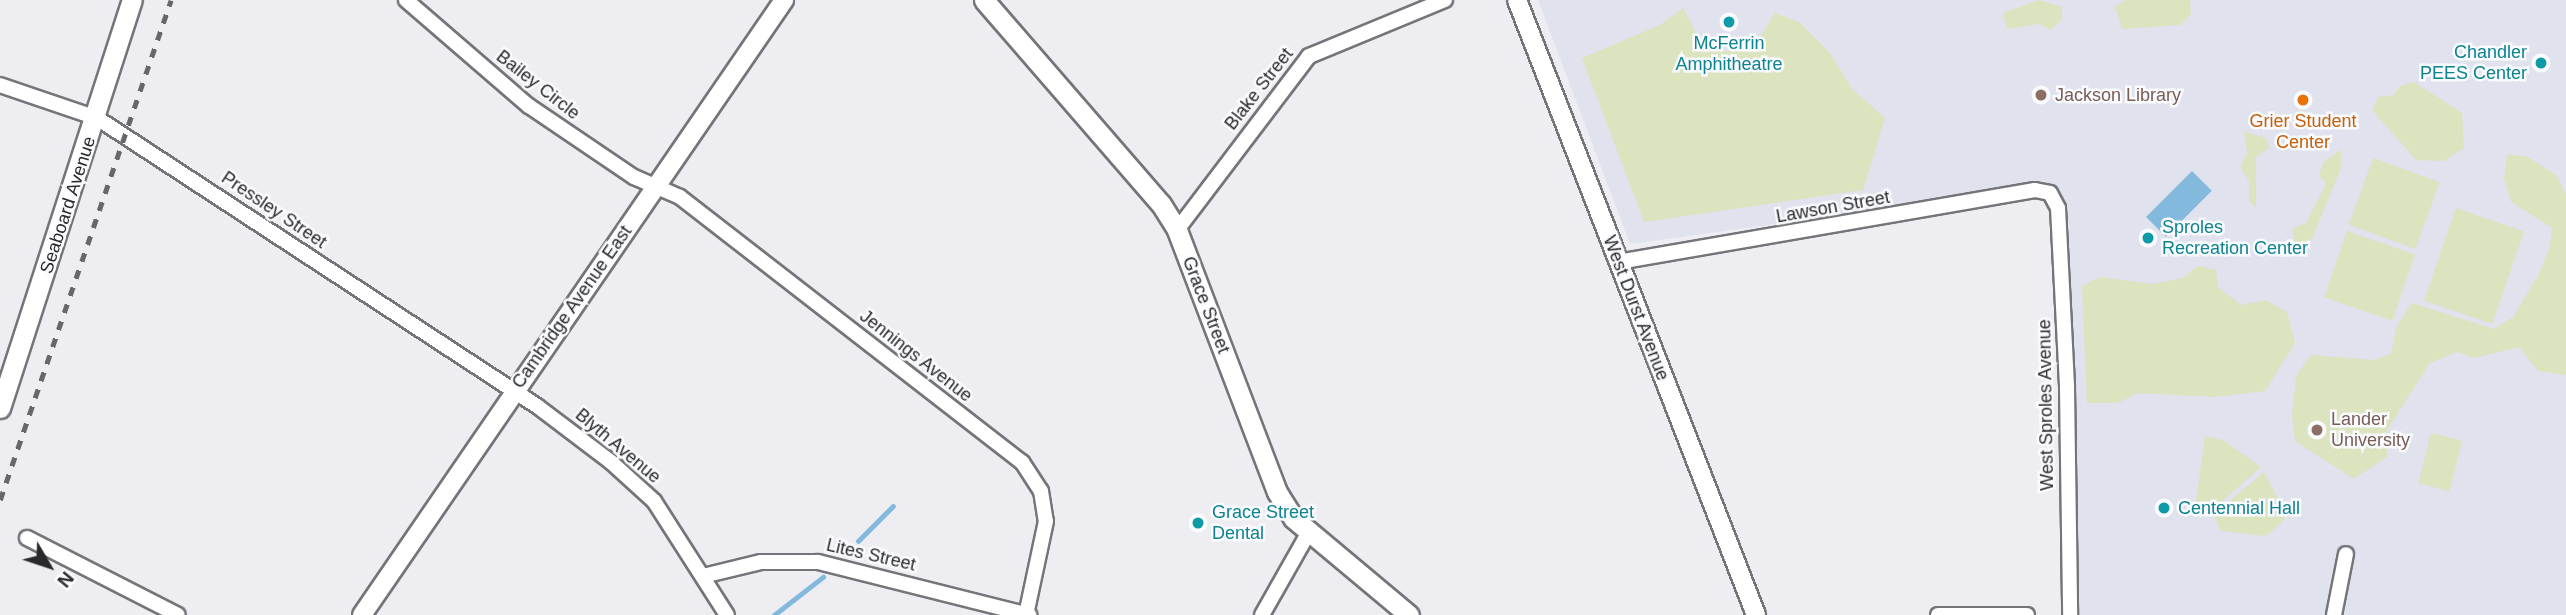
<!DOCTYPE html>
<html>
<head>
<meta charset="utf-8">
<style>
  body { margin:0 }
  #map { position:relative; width:2566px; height:615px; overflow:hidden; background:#ededf2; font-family:Helvetica,sans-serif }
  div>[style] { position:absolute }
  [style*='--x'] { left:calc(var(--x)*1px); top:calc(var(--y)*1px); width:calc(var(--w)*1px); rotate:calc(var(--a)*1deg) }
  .built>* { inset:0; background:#e0e2ee }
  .green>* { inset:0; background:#dbe3bf; transform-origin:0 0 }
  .water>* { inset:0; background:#83b9dc; transform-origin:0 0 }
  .stream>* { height:4.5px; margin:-2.25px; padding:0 2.25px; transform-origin:2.25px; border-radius:2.25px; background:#83b9dc }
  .roads { filter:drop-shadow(2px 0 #747579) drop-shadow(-2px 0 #747579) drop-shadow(0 2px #747579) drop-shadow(0 -2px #747579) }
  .minor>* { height:14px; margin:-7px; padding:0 7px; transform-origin:7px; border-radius:7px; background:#fff }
  .tertiary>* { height:18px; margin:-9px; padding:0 9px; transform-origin:9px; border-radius:9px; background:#fff }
  .secondary>* { height:19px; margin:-9.5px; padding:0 9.5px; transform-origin:9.5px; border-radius:9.5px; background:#fff }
  .rail>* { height:4.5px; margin-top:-2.25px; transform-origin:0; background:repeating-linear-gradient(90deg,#67676a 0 9px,transparent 0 18px) }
  .dots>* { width:19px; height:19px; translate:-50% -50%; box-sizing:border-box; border:4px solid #fafbff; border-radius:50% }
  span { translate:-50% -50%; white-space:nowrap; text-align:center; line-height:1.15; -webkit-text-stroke:5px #fafbff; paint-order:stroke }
  .culture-label { font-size:18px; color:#0d838f }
  .right { translate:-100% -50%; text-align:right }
  .left { translate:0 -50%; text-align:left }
  .street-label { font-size:18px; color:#29292b }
  .education-label { font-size:18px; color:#785e54 }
  .food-label { font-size:18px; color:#c56008 }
  .north { position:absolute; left:14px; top:531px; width:70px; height:70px; -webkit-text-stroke:5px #fafbff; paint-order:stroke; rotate:129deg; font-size:19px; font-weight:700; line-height:28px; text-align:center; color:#29292b }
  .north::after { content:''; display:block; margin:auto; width:24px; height:32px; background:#29292b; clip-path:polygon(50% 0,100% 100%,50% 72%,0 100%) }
</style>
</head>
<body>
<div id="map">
  <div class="built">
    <i style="clip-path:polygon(1538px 0,2566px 0,2566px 615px,2074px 615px,2062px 205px,2041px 187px,1630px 244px)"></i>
  </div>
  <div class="green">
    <i style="clip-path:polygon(2039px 0,2062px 7px,2062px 19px,2051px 30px,2039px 24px,2007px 29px,2003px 13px)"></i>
    <i style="clip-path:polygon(2126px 0,2190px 0,2191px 14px,2180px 25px,2122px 29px,2115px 7px)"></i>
    <i style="clip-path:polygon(1683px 8px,1706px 52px,1752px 50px,1775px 13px,1799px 22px,1830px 53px,1852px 89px,1885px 118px,1863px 190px,1644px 222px,1582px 58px,1660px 25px)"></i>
    <i style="clip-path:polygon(2414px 82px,2462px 113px,2464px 148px,2444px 161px,2416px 160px,2372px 110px,2378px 97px,2394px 95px,2400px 86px)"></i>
    <i style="clip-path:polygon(2244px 131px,2265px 138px,2270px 147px,2256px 157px,2256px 208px,2249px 200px,2249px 181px,2240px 167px,2247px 153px)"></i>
    <i style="clip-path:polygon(2341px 150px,2341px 168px,2312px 239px,2294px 246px,2293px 228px,2306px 223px,2326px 184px,2319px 175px,2324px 161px)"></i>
    <i style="clip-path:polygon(2507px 155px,2526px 156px,2556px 175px,2566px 194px,2566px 375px,2538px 371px,2519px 347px,2474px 358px,2457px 352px,2430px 363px,2387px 430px,2387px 457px,2354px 479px,2295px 441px,2292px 415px,2296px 376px,2311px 355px,2373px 360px,2391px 354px,2397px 325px,2412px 303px,2494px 329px,2513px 317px,2539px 274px,2550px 246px,2552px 228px,2511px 202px,2504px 178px)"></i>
    <i style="left:2373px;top:158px;width:71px;height:71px;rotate:20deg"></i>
    <i style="left:2456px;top:208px;width:72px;height:98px;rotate:19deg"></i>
    <i style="left:2347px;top:231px;width:72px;height:70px;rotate:19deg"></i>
    <i style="clip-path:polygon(2198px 266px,2216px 270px,2218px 287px,2241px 305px,2266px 300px,2287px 312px,2295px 343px,2265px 391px,2214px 397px,2138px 393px,2118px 403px,2087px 403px,2082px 286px,2100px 277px,2153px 284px,2183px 278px)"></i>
    <i style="left:2431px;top:433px;width:32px;height:52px;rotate:14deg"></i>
    <i style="clip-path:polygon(2205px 436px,2223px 440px,2261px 467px,2211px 511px,2196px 502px)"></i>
    <i style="clip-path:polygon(2264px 472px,2286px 513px,2284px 520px,2266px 536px,2221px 531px,2213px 515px)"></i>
  </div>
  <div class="water">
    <i style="left:2192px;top:171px;width:28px;height:65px;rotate:45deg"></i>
  </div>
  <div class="stream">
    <i style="--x:858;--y:541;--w:49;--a:-45"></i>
    <i style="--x:774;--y:615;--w:62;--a:-37.8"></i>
  </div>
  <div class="roads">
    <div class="minor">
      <i style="--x:406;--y:0;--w:162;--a:40.8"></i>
      <i style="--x:529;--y:106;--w:127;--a:34.1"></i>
      <i style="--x:634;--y:177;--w:50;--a:23.5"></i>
      <i style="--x:680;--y:197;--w:433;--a:37.8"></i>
      <i style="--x:1022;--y:462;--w:35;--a:57"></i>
      <i style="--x:1041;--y:491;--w:30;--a:81"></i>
      <i style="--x:1046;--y:521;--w:96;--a:102"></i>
      <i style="--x:0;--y:85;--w:102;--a:18.8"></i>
      <i style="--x:97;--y:118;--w:526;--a:33.21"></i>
      <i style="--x:537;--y:406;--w:93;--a:37.1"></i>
      <i style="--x:611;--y:462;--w:58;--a:42.2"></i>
      <i style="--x:654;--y:501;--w:135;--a:57.4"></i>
      <i style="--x:1177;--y:230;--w:218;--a:-52.8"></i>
      <i style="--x:1309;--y:56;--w:147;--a:-22.4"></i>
      <i style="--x:1618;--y:262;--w:423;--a:-9.8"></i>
      <i style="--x:2035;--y:190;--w:15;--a:11"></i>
      <i style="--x:2050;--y:193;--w:17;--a:62"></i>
      <i style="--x:2058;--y:208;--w:180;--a:87.1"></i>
      <i style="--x:2067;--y:388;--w:227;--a:89.2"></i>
      <i style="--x:27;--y:538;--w:169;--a:27"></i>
      <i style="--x:703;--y:576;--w:60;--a:-13.6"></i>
      <i style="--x:761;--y:562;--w:57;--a:0"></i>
      <i style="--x:818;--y:562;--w:218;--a:14.1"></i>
      <i style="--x:1262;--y:615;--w:95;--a:-60.5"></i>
      <i style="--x:1938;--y:615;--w:89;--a:0"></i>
      <i style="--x:2334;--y:615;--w:62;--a:-78.9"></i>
    </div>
    <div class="tertiary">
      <i style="--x:1517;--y:0;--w:660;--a:68.76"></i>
      <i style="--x:362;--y:615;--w:746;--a:-55.54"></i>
    </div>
    <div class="secondary">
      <i style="--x:984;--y:0;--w:270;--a:49.1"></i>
      <i style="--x:1161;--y:204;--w:31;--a:58"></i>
      <i style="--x:1177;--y:230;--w:280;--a:69.1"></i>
      <i style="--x:1277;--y:492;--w:31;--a:58"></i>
      <i style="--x:1293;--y:518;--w:151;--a:39.9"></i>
      <i style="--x:0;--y:408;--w:429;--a:-72.1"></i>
    </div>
  </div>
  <div class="rail">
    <i style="--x:0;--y:500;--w:528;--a:-71.12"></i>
  </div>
  <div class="dots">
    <i style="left:1729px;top:22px;background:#0f9aa8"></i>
    <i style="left:2541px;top:63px;background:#0f9aa8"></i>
    <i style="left:2041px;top:95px;background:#8d6e63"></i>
    <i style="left:2303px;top:100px;background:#e8710a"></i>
    <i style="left:2148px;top:238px;background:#0f9aa8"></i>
    <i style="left:2317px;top:430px;background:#8d6e63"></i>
    <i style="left:2164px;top:508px;background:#0f9aa8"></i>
    <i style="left:1198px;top:523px;background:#0f9aa8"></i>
  </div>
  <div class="culture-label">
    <span style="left:1729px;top:54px">McFerrin<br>Amphitheatre</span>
    <span class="right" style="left:2527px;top:63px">Chandler<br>PEES Center</span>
    <span class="left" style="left:2162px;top:238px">Sproles<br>Recreation Center</span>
    <span class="left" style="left:2178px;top:508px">Centennial Hall</span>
    <span class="left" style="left:1212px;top:523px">Grace Street<br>Dental</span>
  </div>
  <div class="street-label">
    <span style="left:538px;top:85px;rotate:38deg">Bailey Circle</span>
    <span style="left:1259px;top:89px;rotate:-52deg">Blake Street</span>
    <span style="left:68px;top:205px;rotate:-72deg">Seaboard Avenue</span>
    <span style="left:1833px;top:207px;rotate:-10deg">Lawson Street</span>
    <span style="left:274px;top:210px;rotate:34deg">Pressley Street</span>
    <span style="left:1206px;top:305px;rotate:69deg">Grace Street</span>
    <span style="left:572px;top:307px;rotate:-55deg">Cambridge Avenue East</span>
    <span style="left:1636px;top:308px;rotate:69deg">West Durst Avenue</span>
    <span style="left:916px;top:356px;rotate:38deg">Jennings Avenue</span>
    <span style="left:2046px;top:405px;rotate:-91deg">West Sproles Avenue</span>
    <span style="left:618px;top:446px;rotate:40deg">Blyth Avenue</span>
    <span style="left:871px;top:555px;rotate:13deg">Lites Street</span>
  </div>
  <div class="education-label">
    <span class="left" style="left:2055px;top:95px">Jackson Library</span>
    <span class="left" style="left:2331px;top:430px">Lander<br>University</span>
  </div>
  <div class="food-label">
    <span style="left:2303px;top:132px">Grier Student<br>Center</span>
  </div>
  <div class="north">N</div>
</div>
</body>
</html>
